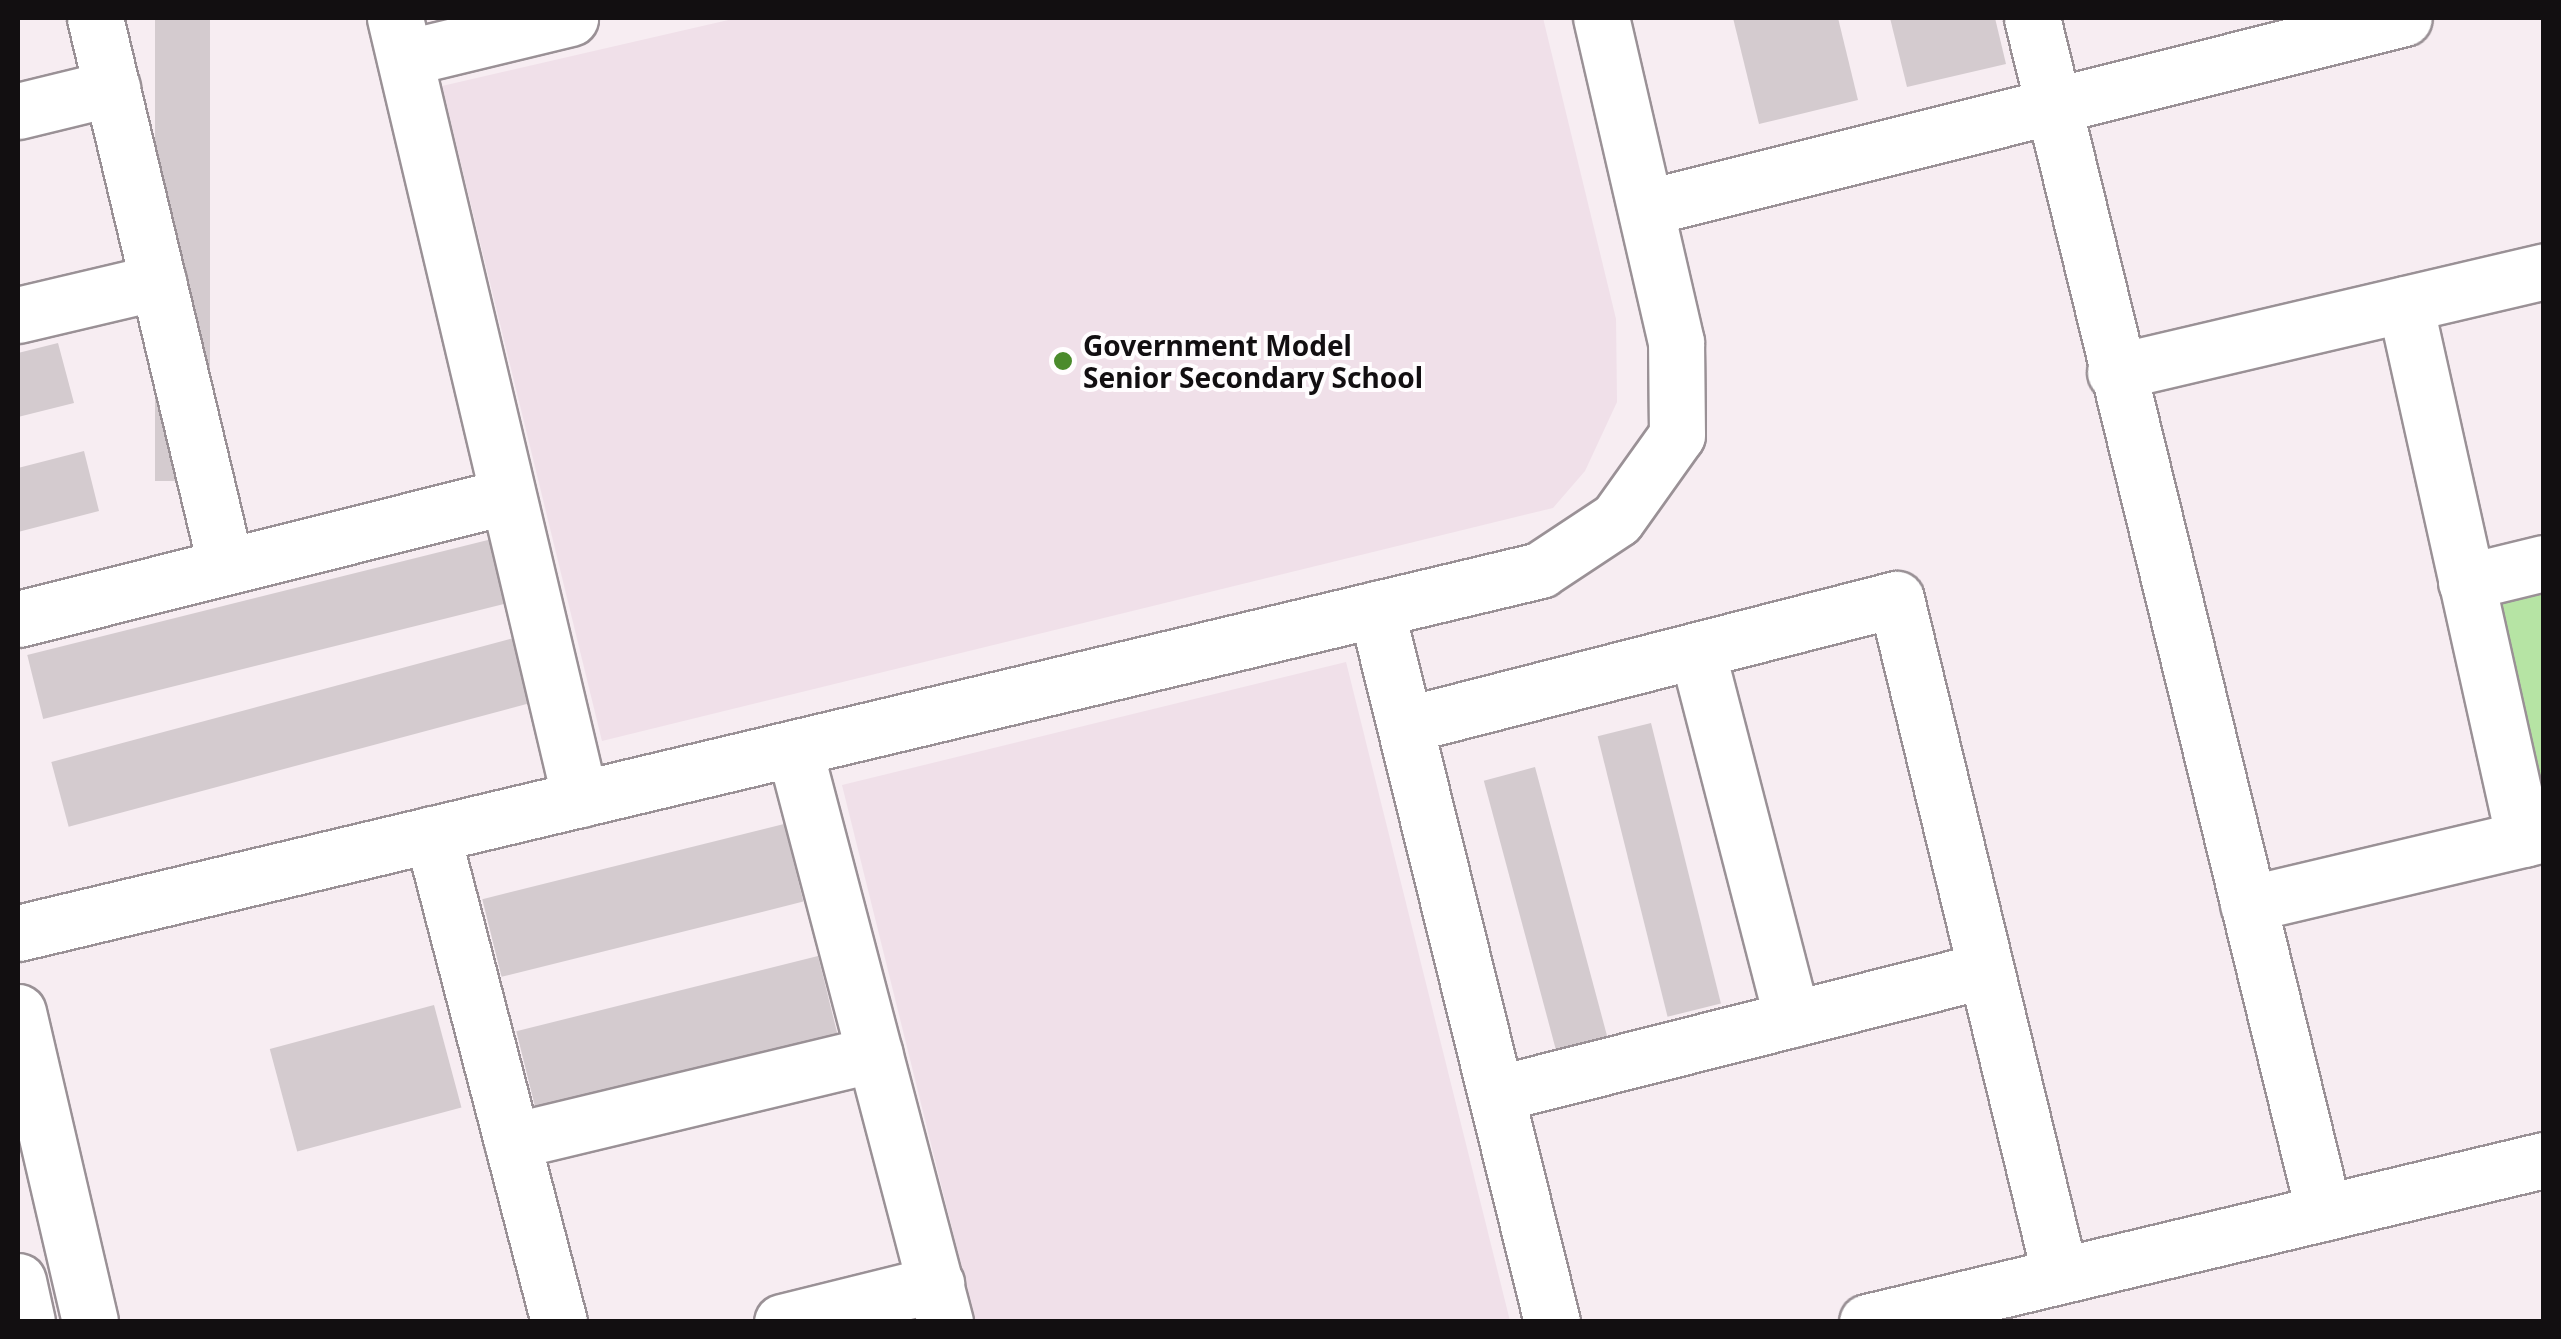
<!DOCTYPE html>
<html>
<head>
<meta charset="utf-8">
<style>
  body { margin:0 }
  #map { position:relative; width:2561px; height:1339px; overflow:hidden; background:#f7edf2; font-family:"Noto Sans",sans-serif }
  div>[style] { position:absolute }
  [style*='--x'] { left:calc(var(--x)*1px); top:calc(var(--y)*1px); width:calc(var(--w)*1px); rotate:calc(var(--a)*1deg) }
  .built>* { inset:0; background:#f0e0e9 }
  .green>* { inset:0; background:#b6e4a4 }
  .building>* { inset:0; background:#d4cbcf; transform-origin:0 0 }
  .roads { filter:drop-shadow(2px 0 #9a9196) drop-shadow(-2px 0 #9a9196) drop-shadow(0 2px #9a9196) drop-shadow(0 -2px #9a9196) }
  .minor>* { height:55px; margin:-27.5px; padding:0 27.5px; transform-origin:27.5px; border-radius:27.5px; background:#fff }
  .dots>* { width:28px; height:28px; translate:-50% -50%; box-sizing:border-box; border:5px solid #fffdfe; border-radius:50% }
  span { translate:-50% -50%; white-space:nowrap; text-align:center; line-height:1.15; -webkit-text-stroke:8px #fffdfe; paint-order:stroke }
  .poi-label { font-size:28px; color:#120f11; font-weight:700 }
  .left { translate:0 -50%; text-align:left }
  .frame { position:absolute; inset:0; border:20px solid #120f11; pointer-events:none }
</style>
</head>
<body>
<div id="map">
  <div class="built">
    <i style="clip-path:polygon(737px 18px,1543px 18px,1616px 319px,1617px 402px,1585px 471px,1553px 508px,602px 741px,442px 86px)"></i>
    <i style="clip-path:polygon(1346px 662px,1510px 1321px,975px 1321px,842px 785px)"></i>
  </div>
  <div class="green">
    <i style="clip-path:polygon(2543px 594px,2544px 790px,2542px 791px,2501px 603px)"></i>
  </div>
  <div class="building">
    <i style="left:155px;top:18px;width:55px;height:463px"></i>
    <i style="clip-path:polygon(1733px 18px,1838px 18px,1858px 100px,1759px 124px)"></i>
    <i style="clip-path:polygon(1890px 18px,1995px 18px,2006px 64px,1907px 87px)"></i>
    <i style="clip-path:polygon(58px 343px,74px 403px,18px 417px,18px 353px)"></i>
    <i style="clip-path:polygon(84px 451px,99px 511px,18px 532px,18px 468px)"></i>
    <i style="left:492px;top:539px;width:66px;height:479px;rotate:76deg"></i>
    <i style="left:514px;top:638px;width:67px;height:479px;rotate:75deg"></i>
    <i style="left:1651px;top:723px;width:289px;height:55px;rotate:76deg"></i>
    <i style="left:1535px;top:767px;width:280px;height:53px;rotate:75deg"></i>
    <i style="left:784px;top:824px;width:80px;height:311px;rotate:76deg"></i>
    <i style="left:818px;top:956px;width:81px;height:311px;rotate:76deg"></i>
    <i style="left:434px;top:1005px;width:106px;height:170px;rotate:75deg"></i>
  </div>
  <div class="roads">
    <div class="minor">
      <i style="--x:95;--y:18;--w:564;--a:76.58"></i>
      <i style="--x:395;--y:18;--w:803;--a:76.67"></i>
      <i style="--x:2032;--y:18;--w:1230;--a:76.27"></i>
      <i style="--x:405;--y:58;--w:170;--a:-13.6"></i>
      <i style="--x:18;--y:111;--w:97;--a:-13.7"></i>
      <i style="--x:1649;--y:207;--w:778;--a:-14.05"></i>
      <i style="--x:2405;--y:304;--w:548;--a:77.46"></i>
      <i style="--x:18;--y:315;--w:144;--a:-13.3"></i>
      <i style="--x:2115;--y:372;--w:441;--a:-13.2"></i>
      <i style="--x:2466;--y:582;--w:80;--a:-13.7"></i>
      <i style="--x:1376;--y:609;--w:734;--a:76.13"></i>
      <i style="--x:18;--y:619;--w:505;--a:-14.09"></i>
      <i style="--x:1697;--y:651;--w:380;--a:75.5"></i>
      <i style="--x:1405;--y:725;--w:507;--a:-14.39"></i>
      <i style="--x:1896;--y:599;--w:696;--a:76.36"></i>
      <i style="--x:794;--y:748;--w:594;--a:75.26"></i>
      <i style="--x:432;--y:834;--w:504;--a:75.41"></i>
      <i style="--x:2248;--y:904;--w:304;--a:-13.3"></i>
      <i style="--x:18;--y:933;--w:1565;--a:-13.41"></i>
      <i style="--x:1540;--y:570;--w:92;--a:-33.5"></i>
      <i style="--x:1617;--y:519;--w:103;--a:-54.5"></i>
      <i style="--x:1677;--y:435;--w:93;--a:-90.6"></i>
      <i style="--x:1676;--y:342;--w:333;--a:-103"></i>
      <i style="--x:18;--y:1012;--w:318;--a:76.9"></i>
      <i style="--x:1496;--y:1094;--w:505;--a:-14.2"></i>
      <i style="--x:512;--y:1141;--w:373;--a:-13.5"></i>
      <i style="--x:18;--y:1281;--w:42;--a:77.6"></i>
      <i style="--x:782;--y:1322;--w:159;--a:-13.9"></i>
      <i style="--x:1867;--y:1322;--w:696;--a:-13.46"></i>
    </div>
  </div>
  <div class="dots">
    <i style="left:1063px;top:361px;background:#4b8b2c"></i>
  </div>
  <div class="poi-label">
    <span class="left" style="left:1083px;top:361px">Government Model<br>Senior Secondary School</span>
  </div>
  <div class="frame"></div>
</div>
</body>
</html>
